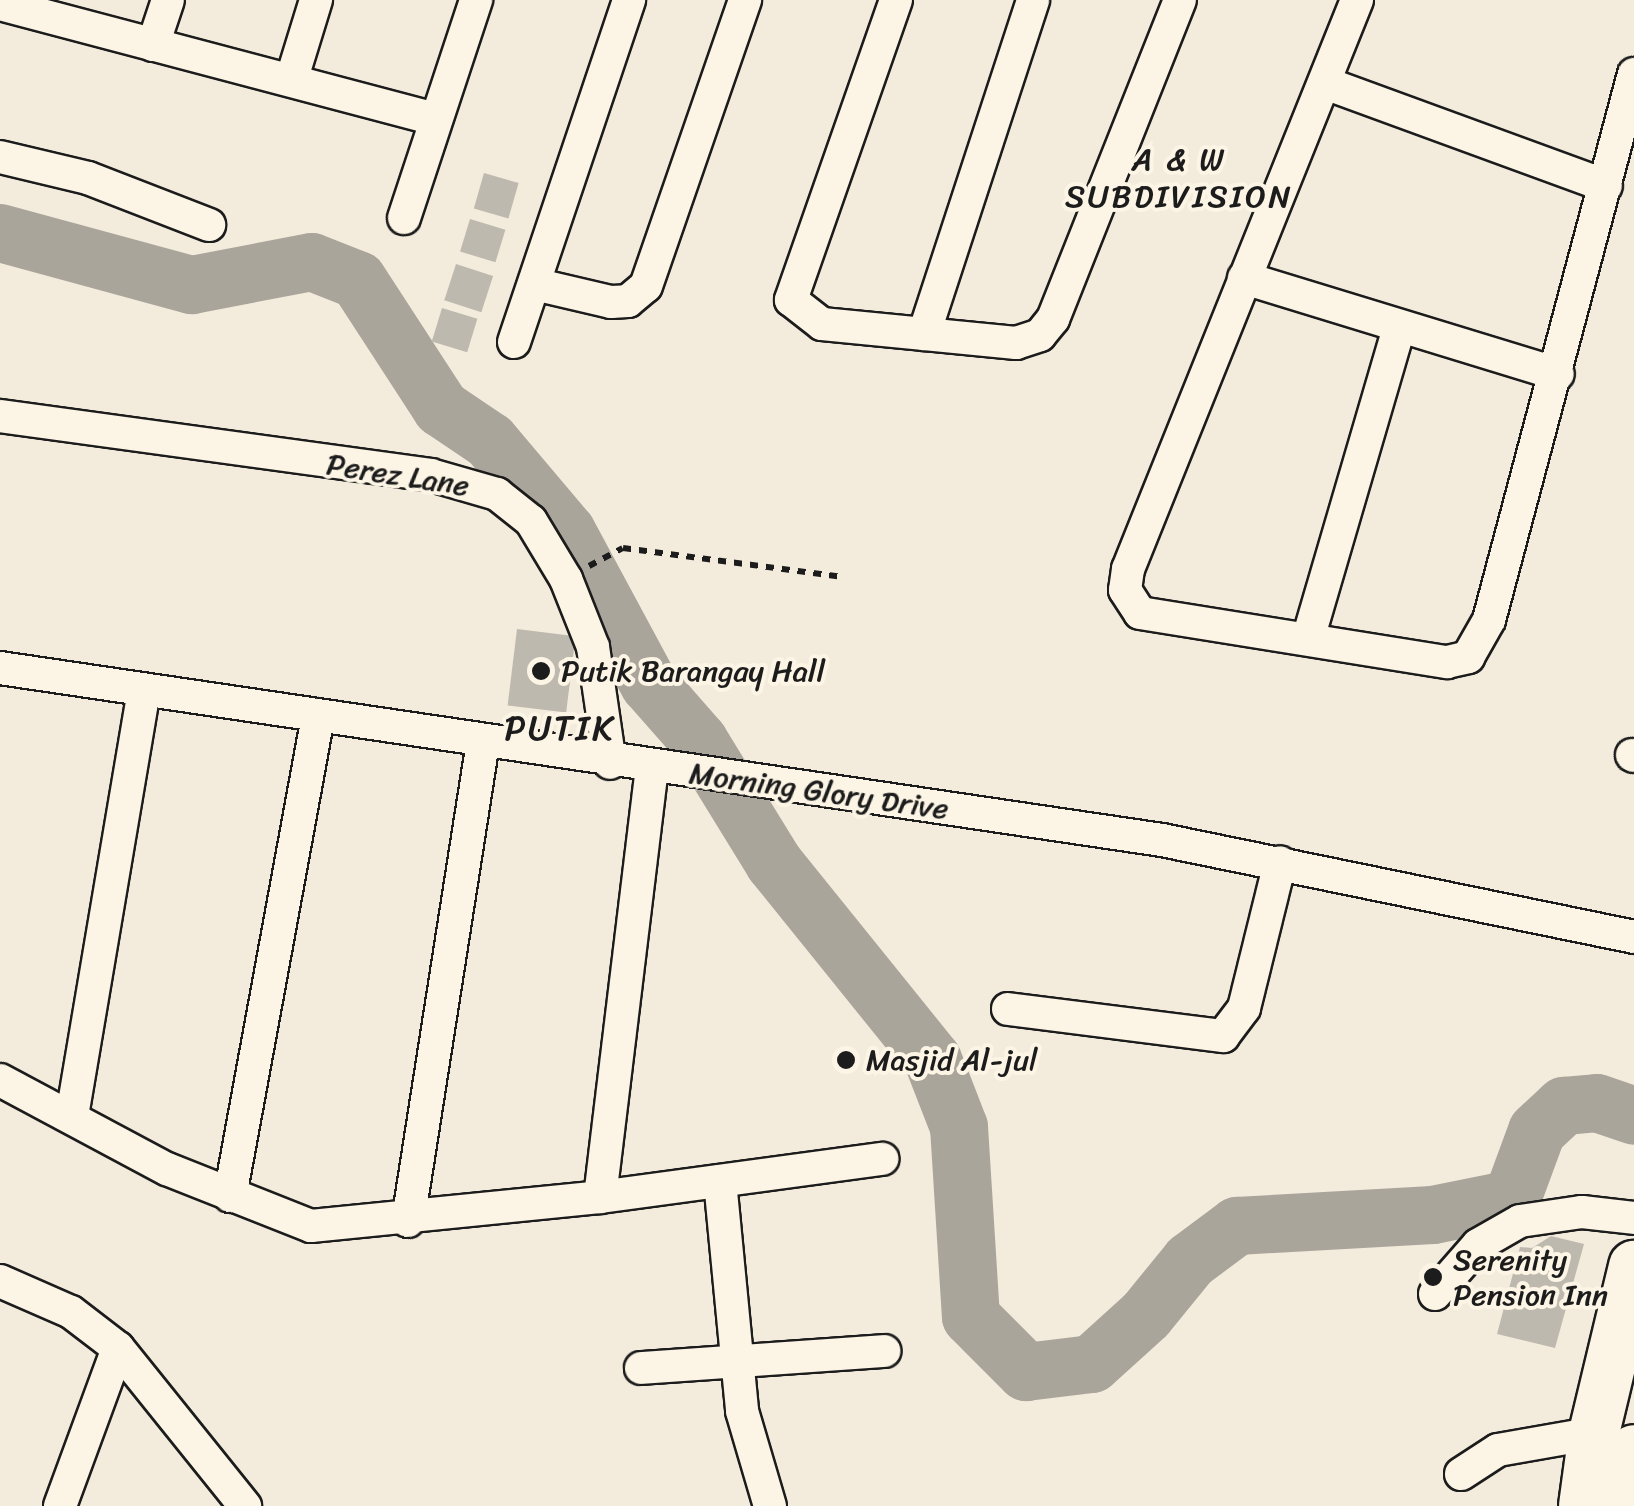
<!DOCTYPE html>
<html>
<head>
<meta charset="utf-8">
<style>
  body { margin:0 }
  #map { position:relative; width:1634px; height:1506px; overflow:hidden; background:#f3ecdd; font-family:Sriracha,sans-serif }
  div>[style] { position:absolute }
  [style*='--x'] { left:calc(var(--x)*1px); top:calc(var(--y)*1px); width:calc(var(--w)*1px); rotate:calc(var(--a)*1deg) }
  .river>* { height:58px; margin:-29px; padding:0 29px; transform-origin:29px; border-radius:29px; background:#aaa59b }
  .building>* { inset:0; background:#beb9ae; transform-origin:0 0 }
  .path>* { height:6px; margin-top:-3px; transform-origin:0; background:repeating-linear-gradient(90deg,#1c1c1c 0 8px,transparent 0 16px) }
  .roads { filter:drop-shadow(2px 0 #1c1c1c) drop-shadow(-2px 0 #1c1c1c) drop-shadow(0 2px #1c1c1c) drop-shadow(0 -2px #1c1c1c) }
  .minor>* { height:32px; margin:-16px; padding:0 16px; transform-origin:16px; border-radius:16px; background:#fcf5e5 }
  .highway>* { height:50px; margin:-25px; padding:0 25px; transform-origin:25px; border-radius:25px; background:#fcf5e5 }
  .dots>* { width:28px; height:28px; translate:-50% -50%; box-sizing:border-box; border:5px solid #fcf5e5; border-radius:50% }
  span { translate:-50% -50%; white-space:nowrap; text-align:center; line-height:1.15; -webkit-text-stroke:8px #fcf5e5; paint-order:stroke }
  .street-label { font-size:30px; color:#1c1c1c }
  .poi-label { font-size:30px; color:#1c1c1c }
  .left { translate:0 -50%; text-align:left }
  .neighbourhood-label { font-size:32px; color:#1c1c1c; letter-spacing:2.5px }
  .quarter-label { font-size:35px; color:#1c1c1c; letter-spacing:2.5px }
</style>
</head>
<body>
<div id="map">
  <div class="river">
    <i style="--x:0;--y:233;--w:199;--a:15.2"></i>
    <i style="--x:192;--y:285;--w:122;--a:-10.9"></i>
    <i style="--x:312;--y:262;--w:49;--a:21.4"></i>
    <i style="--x:358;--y:280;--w:153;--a:57"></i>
    <i style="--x:441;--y:408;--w:59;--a:34"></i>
    <i style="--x:490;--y:441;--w:119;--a:49.8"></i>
    <i style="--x:567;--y:532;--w:173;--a:61.7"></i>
    <i style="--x:649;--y:684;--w:76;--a:48.7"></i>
    <i style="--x:699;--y:741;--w:143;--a:58.4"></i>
    <i style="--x:774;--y:863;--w:253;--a:51.1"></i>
    <i style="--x:933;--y:1060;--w:72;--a:68.8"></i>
    <i style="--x:959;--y:1127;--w:190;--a:86.4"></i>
    <i style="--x:971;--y:1317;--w:78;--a:45"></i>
    <i style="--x:1026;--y:1372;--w:66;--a:-6.9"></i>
    <i style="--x:1092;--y:1364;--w:73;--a:-42.2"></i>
    <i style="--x:1146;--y:1315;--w:70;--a:-50.8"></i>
    <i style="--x:1190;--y:1261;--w:59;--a:-36.7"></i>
    <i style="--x:1237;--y:1226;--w:196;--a:-3.2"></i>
    <i style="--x:1433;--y:1215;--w:81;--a:-11.4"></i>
    <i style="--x:1512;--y:1199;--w:72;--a:-69.8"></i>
    <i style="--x:1537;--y:1131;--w:37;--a:-43"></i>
    <i style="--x:1564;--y:1106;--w:33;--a:-5"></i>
    <i style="--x:1597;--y:1103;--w:39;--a:19"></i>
  </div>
  <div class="building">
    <i style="left:484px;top:173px;width:36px;height:37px;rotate:16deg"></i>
    <i style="left:470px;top:219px;width:37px;height:34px;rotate:17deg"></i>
    <i style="left:456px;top:264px;width:39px;height:38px;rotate:18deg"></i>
    <i style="left:442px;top:308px;width:37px;height:35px;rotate:17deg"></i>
    <i style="left:517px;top:629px;width:59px;height:77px;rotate:7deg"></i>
    <i style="clip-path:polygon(1551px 1236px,1584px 1244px,1555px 1348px,1497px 1334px,1520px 1247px,1532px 1248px)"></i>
  </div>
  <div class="path">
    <i style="--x:589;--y:566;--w:38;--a:-28"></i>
    <i style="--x:623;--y:548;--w:222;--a:7.5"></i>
  </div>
  <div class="roads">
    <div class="minor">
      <i style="--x:896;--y:0;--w:318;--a:109.3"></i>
      <i style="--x:791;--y:300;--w:39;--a:38"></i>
      <i style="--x:822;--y:324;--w:195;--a:5.6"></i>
      <i style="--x:1016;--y:343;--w:25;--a:-18"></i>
      <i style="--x:1040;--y:335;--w:21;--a:-51"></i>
      <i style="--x:1053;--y:319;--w:343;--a:-68.3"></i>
      <i style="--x:1357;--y:0;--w:613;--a:111.92"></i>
      <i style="--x:1128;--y:569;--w:21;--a:98"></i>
      <i style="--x:1125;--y:590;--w:27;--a:57"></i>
      <i style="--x:1140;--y:613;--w:311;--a:9.1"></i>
      <i style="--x:1447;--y:662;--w:22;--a:-13"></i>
      <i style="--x:1468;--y:657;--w:43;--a:-60.4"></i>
      <i style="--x:1489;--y:620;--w:565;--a:-75.13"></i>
      <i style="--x:0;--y:4;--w:450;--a:14.8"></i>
      <i style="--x:153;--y:45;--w:47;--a:-71.6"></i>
      <i style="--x:292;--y:78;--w:82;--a:-72.9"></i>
      <i style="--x:1325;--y:83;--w:299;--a:20.1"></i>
      <i style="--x:0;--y:157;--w:90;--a:13.4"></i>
      <i style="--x:88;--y:178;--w:130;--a:21.2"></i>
      <i style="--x:404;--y:218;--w:230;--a:-71.7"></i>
      <i style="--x:1244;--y:278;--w:328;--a:17"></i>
      <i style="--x:534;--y:284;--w:79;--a:13.2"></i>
      <i style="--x:611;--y:302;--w:17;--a:-3"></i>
      <i style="--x:628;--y:301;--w:23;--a:-40"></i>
      <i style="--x:646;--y:286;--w:303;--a:-70.9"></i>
      <i style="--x:924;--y:334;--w:351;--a:-71.9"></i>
      <i style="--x:514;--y:342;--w:361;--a:-71.4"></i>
      <i style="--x:0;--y:416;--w:435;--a:7.8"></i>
      <i style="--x:431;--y:475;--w:69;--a:16.1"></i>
      <i style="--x:497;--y:494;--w:43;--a:38.5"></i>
      <i style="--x:531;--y:521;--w:68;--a:58.9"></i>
      <i style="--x:566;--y:579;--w:73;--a:68.3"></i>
      <i style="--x:593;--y:647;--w:117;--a:81.7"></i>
      <i style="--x:1308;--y:639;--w:324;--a:-73.7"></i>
      <i style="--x:0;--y:668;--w:1175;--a:8.42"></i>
      <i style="--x:1162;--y:840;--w:482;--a:11.6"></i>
      <i style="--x:1632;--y:755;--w:2;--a:27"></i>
      <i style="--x:1008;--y:1009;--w:217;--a:7.2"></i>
      <i style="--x:1223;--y:1036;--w:35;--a:-53"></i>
      <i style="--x:1244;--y:1008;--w:150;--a:-76.1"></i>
      <i style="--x:0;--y:1080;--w:189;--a:28.1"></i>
      <i style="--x:167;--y:1169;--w:155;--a:21.6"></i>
      <i style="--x:311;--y:1226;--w:290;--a:-5.7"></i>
      <i style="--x:600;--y:1197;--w:431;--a:-83.1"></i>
      <i style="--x:72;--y:1116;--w:431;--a:-80.4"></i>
      <i style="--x:720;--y:1181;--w:231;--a:84.5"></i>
      <i style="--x:742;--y:1411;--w:99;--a:73.6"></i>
      <i style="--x:230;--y:1196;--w:489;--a:-79.6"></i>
      <i style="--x:600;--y:1197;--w:285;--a:-7.7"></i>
      <i style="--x:408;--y:1221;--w:485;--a:-81.1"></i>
      <i style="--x:0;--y:1281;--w:77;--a:23.6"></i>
      <i style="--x:71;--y:1312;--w:59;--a:37.5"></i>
      <i style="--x:118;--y:1348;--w:203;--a:51.2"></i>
      <i style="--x:1435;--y:1294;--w:65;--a:-48.7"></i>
      <i style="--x:1478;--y:1245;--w:48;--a:-29.7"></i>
      <i style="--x:1520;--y:1221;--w:63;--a:-8.3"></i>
      <i style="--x:1582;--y:1212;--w:52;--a:6.6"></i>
      <i style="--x:641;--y:1368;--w:244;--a:-4"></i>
      <i style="--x:1461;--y:1474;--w:44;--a:-33"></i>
      <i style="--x:1498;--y:1450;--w:97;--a:-10"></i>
      <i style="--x:60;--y:1506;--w:168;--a:-69.8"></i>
    </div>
    <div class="highway">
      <i style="--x:1584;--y:1506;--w:74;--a:-82.2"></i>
      <i style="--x:1594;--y:1433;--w:172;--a:-76.5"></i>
      <i style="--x:1628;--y:1506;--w:56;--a:-83.9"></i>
    </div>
  </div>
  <div class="dots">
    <i style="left:541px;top:671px;background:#1c1c1c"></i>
    <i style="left:846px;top:1060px;background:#1c1c1c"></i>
    <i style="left:1433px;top:1277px;background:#1c1c1c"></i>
  </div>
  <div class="street-label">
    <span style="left:398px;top:475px;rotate:9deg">Perez Lane</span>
    <span style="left:819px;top:791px;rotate:8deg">Morning Glory Drive</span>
  </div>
  <div class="poi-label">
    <span class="left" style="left:561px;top:671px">Putik Barangay Hall</span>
    <span class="left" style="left:866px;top:1060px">Masjid Al-jul</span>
    <span class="left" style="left:1453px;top:1277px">Serenity<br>Pension Inn</span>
  </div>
  <div class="neighbourhood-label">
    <span style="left:1179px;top:179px">A &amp; W<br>SUBDIVISION</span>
  </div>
  <div class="quarter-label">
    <span style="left:560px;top:728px">PUTIK</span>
  </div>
</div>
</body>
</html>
